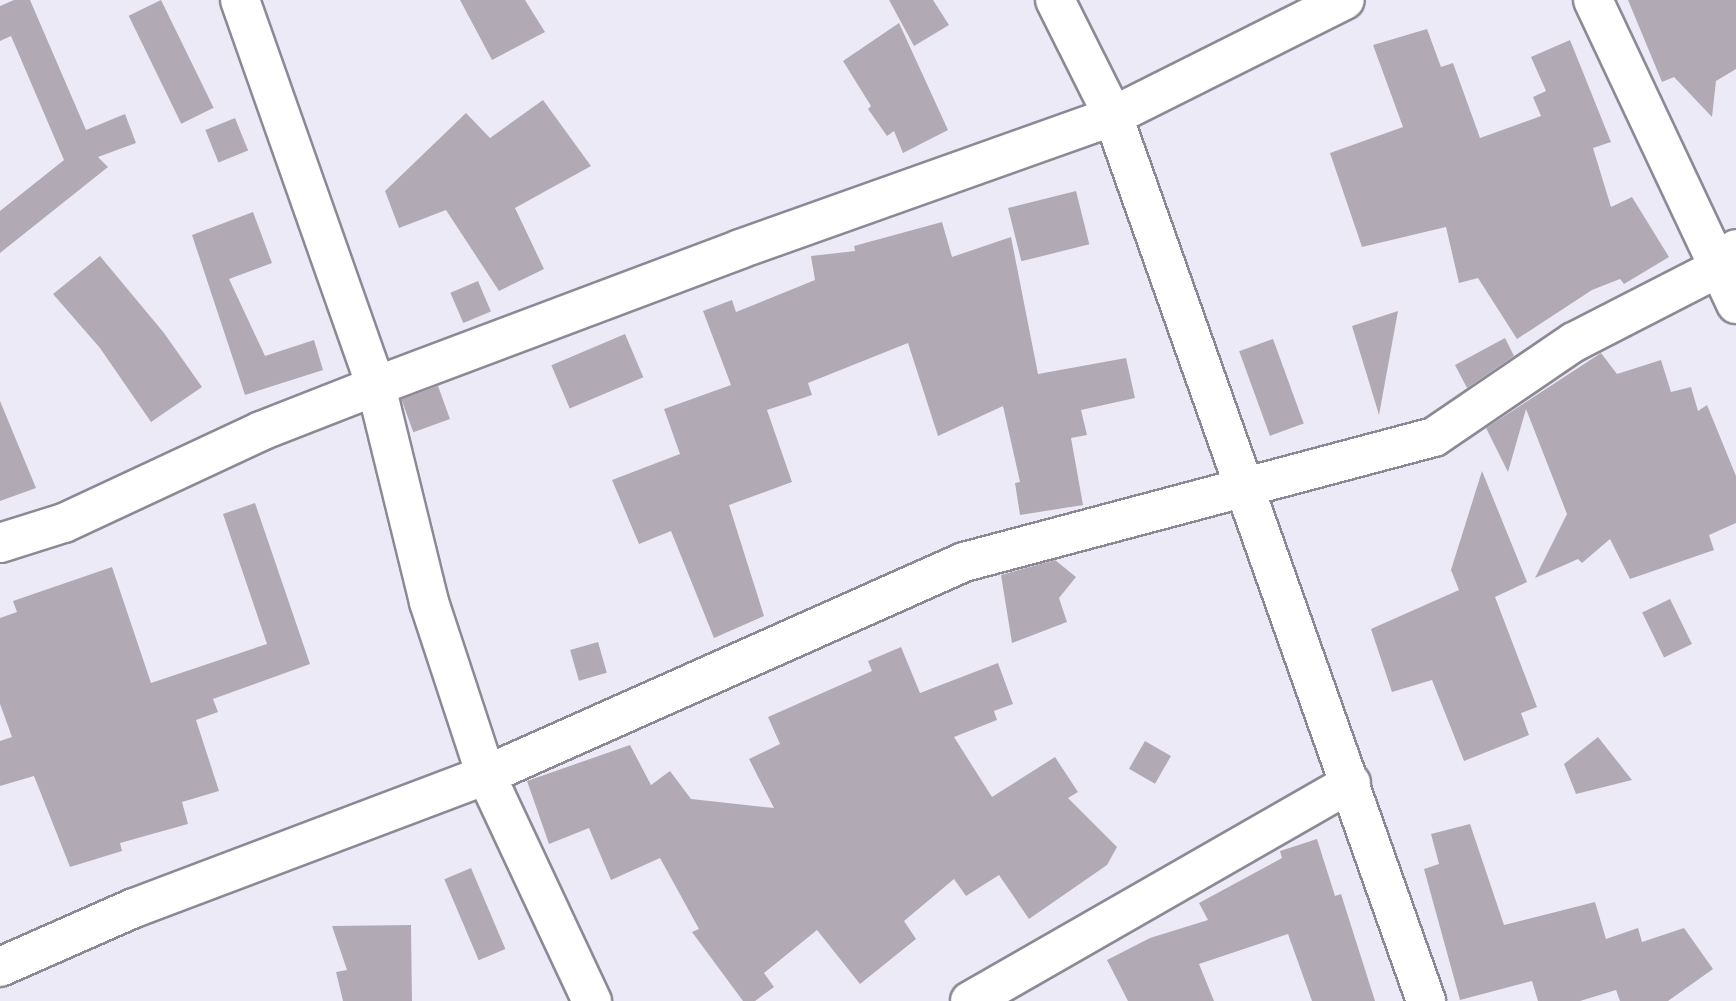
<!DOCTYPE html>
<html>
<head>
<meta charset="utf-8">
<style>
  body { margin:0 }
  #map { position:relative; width:1736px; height:1001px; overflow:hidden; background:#edeaf7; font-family:Arial,sans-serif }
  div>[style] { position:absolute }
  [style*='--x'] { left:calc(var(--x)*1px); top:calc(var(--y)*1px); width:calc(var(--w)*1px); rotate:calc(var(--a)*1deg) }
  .building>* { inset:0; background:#b1aab5; transform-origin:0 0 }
  .roads { filter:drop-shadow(2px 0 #8c8995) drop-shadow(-2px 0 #8c8995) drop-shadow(0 2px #8c8995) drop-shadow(0 -2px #8c8995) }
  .minor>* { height:38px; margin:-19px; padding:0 19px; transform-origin:19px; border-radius:19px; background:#fff }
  span { translate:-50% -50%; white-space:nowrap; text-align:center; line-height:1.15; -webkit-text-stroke:5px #edeaf7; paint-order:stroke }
</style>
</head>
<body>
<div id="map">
  <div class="building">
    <i style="clip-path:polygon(14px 0,30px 0,86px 130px,125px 114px,136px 143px,98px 157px,108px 167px,0 253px,0 211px,64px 160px,11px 36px,0 41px,0 6px)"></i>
    <i style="left:161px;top:0;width:120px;height:36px;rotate:64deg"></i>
    <i style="clip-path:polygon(460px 0,525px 0,545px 32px,492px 60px)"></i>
    <i style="clip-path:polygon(889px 0,933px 0,949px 25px,914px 46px)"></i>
    <i style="clip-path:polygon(1628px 0,1736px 0,1736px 69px,1716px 81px,1712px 117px,1674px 77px,1662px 82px)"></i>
    <i style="clip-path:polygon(899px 23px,948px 130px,903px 153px,894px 131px,887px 136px,868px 109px,871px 106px,843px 61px)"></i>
    <i style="clip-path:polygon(1427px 29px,1441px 67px,1453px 63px,1480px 138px,1541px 116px,1533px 97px,1546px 91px,1531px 57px,1570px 40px,1611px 142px,1593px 148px,1611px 207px,1632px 197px,1669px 257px,1624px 284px,1620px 279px,1592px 290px,1517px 339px,1478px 278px,1459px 283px,1446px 227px,1362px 247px,1330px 153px,1403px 127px,1373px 45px)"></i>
    <i style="clip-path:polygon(543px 100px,591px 166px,515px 208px,544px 269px,499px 291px,446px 210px,399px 228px,385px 191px,466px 113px,490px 138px)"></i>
    <i style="left:235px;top:118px;width:35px;height:32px;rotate:68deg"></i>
    <i style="left:1076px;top:191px;width:55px;height:70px;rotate:76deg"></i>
    <i style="clip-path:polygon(253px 212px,272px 263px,229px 279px,265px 356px,314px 340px,323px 370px,245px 395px,192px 235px)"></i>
    <i style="clip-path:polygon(942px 222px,952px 257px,1011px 237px,1038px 374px,1126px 358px,1135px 398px,1081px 410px,1087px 435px,1071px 438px,1083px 505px,1020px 515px,1015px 483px,1020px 482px,1003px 406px,938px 436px,908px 343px,808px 383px,812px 395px,767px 410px,792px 482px,729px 505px,764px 616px,714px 638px,671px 531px,639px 544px,612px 480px,680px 454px,664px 409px,731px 385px,703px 311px,732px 300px,736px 312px,815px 280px,811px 256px,855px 251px,854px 246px)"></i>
    <i style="clip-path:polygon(100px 256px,164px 333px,202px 387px,151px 422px,100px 348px,53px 294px)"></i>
    <i style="left:478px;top:281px;width:33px;height:30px;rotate:67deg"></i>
    <i style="clip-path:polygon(1398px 311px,1379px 415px,1352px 326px)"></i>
    <i style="left:625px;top:334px;width:47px;height:80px;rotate:67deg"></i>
    <i style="clip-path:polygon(1505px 338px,1514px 356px,1467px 388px,1455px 365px)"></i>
    <i style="left:1273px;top:339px;width:90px;height:36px;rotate:70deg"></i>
    <i style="clip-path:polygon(1601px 353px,1617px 374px,1661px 360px,1671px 392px,1691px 387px,1698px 411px,1707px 405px,1736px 476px,1736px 523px,1709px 535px,1714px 550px,1630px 579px,1610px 539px,1582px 563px,1578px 559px,1535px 578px,1567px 514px,1526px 409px,1508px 472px,1486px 428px)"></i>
    <i style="left:438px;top:386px;width:35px;height:39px;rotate:70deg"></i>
    <i style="clip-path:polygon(0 401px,36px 488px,0 501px)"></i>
    <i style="clip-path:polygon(1482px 471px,1527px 582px,1495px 597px,1537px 707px,1521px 713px,1529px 735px,1464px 761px,1432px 680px,1392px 692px,1371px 629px,1459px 590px,1451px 570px)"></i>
    <i style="clip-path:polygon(255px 503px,310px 664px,213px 699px,218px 712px,196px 720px,219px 791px,182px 802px,188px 824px,120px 843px,122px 851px,70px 867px,34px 776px,0 786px,0 741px,12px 737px,0 704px,0 618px,17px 612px,13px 601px,112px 567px,151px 683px,267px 644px,223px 514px)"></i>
    <i style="clip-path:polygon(1055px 560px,1076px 577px,1059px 598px,1067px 622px,1012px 643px,1001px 575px)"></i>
    <i style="left:1670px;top:599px;width:50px;height:31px;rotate:64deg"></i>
    <i style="left:598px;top:642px;width:32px;height:29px;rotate:74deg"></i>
    <i style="clip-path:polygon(901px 647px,920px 693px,998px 663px,1013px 704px,994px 711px,997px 720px,954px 737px,992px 797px,1055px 757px,1078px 792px,1068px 798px,1117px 847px,1107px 865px,1029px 919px,999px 875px,966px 896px,954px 879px,904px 921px,916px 939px,860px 984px,817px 930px,764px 973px,774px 987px,755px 1001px,743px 1001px,692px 932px,699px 929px,660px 858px,611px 880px,589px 828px,549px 844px,527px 781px,630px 745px,651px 785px,670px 771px,691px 799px,774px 808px,749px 759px,780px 744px,768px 717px,872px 671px,868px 661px)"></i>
    <i style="clip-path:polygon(1598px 737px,1632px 780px,1576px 794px,1564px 764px)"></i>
    <i style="left:1145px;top:741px;width:30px;height:32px;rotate:30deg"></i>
    <i style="clip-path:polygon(1470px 824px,1504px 925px,1595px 902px,1606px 939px,1638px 928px,1642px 942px,1684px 928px,1713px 969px,1668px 1001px,1620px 1001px,1616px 990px,1580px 1001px,1538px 1001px,1532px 981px,1460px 1000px,1424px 869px,1439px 864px,1431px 834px)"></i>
    <i style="clip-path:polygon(1317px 839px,1335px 896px,1341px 894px,1375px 1001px,1312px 1001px,1288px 934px,1199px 964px,1214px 1001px,1128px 1001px,1107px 960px,1150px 938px,1208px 920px,1199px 903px,1282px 858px,1280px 851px)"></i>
    <i style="left:471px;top:868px;width:88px;height:29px;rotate:67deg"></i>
    <i style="clip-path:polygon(411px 925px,412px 1001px,343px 1001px,336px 972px,347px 970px,332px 926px)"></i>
  </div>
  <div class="roads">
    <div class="minor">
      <i style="--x:240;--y:0;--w:409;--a:70.6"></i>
      <i style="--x:376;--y:386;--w:222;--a:76.2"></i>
      <i style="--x:429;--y:602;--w:182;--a:71.8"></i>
      <i style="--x:486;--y:775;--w:250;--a:64.9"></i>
      <i style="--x:1055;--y:0;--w:130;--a:63.4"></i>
      <i style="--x:1113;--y:116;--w:939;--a:70.52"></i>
      <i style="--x:1593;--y:0;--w:336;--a:64.8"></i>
      <i style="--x:0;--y:543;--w:67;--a:-17.4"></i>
      <i style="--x:64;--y:523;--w:217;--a:-25"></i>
      <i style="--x:261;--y:431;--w:123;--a:-21.4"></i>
      <i style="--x:376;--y:386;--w:389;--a:-20.6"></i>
      <i style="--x:740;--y:249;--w:396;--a:-19.6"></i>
      <i style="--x:1113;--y:116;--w:259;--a:-26.6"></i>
      <i style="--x:0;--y:967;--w:146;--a:-23.8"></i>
      <i style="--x:134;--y:908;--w:376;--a:-20.7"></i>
      <i style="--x:486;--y:775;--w:523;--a:-24.02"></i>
      <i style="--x:964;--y:562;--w:486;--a:-14.9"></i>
      <i style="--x:1434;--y:437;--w:169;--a:-34.2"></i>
      <i style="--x:1574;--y:342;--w:164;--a:-27.2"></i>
      <i style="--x:1720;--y:267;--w:24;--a:-48"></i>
      <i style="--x:970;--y:1001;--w:439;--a:-29.8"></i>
    </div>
  </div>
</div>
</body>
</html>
